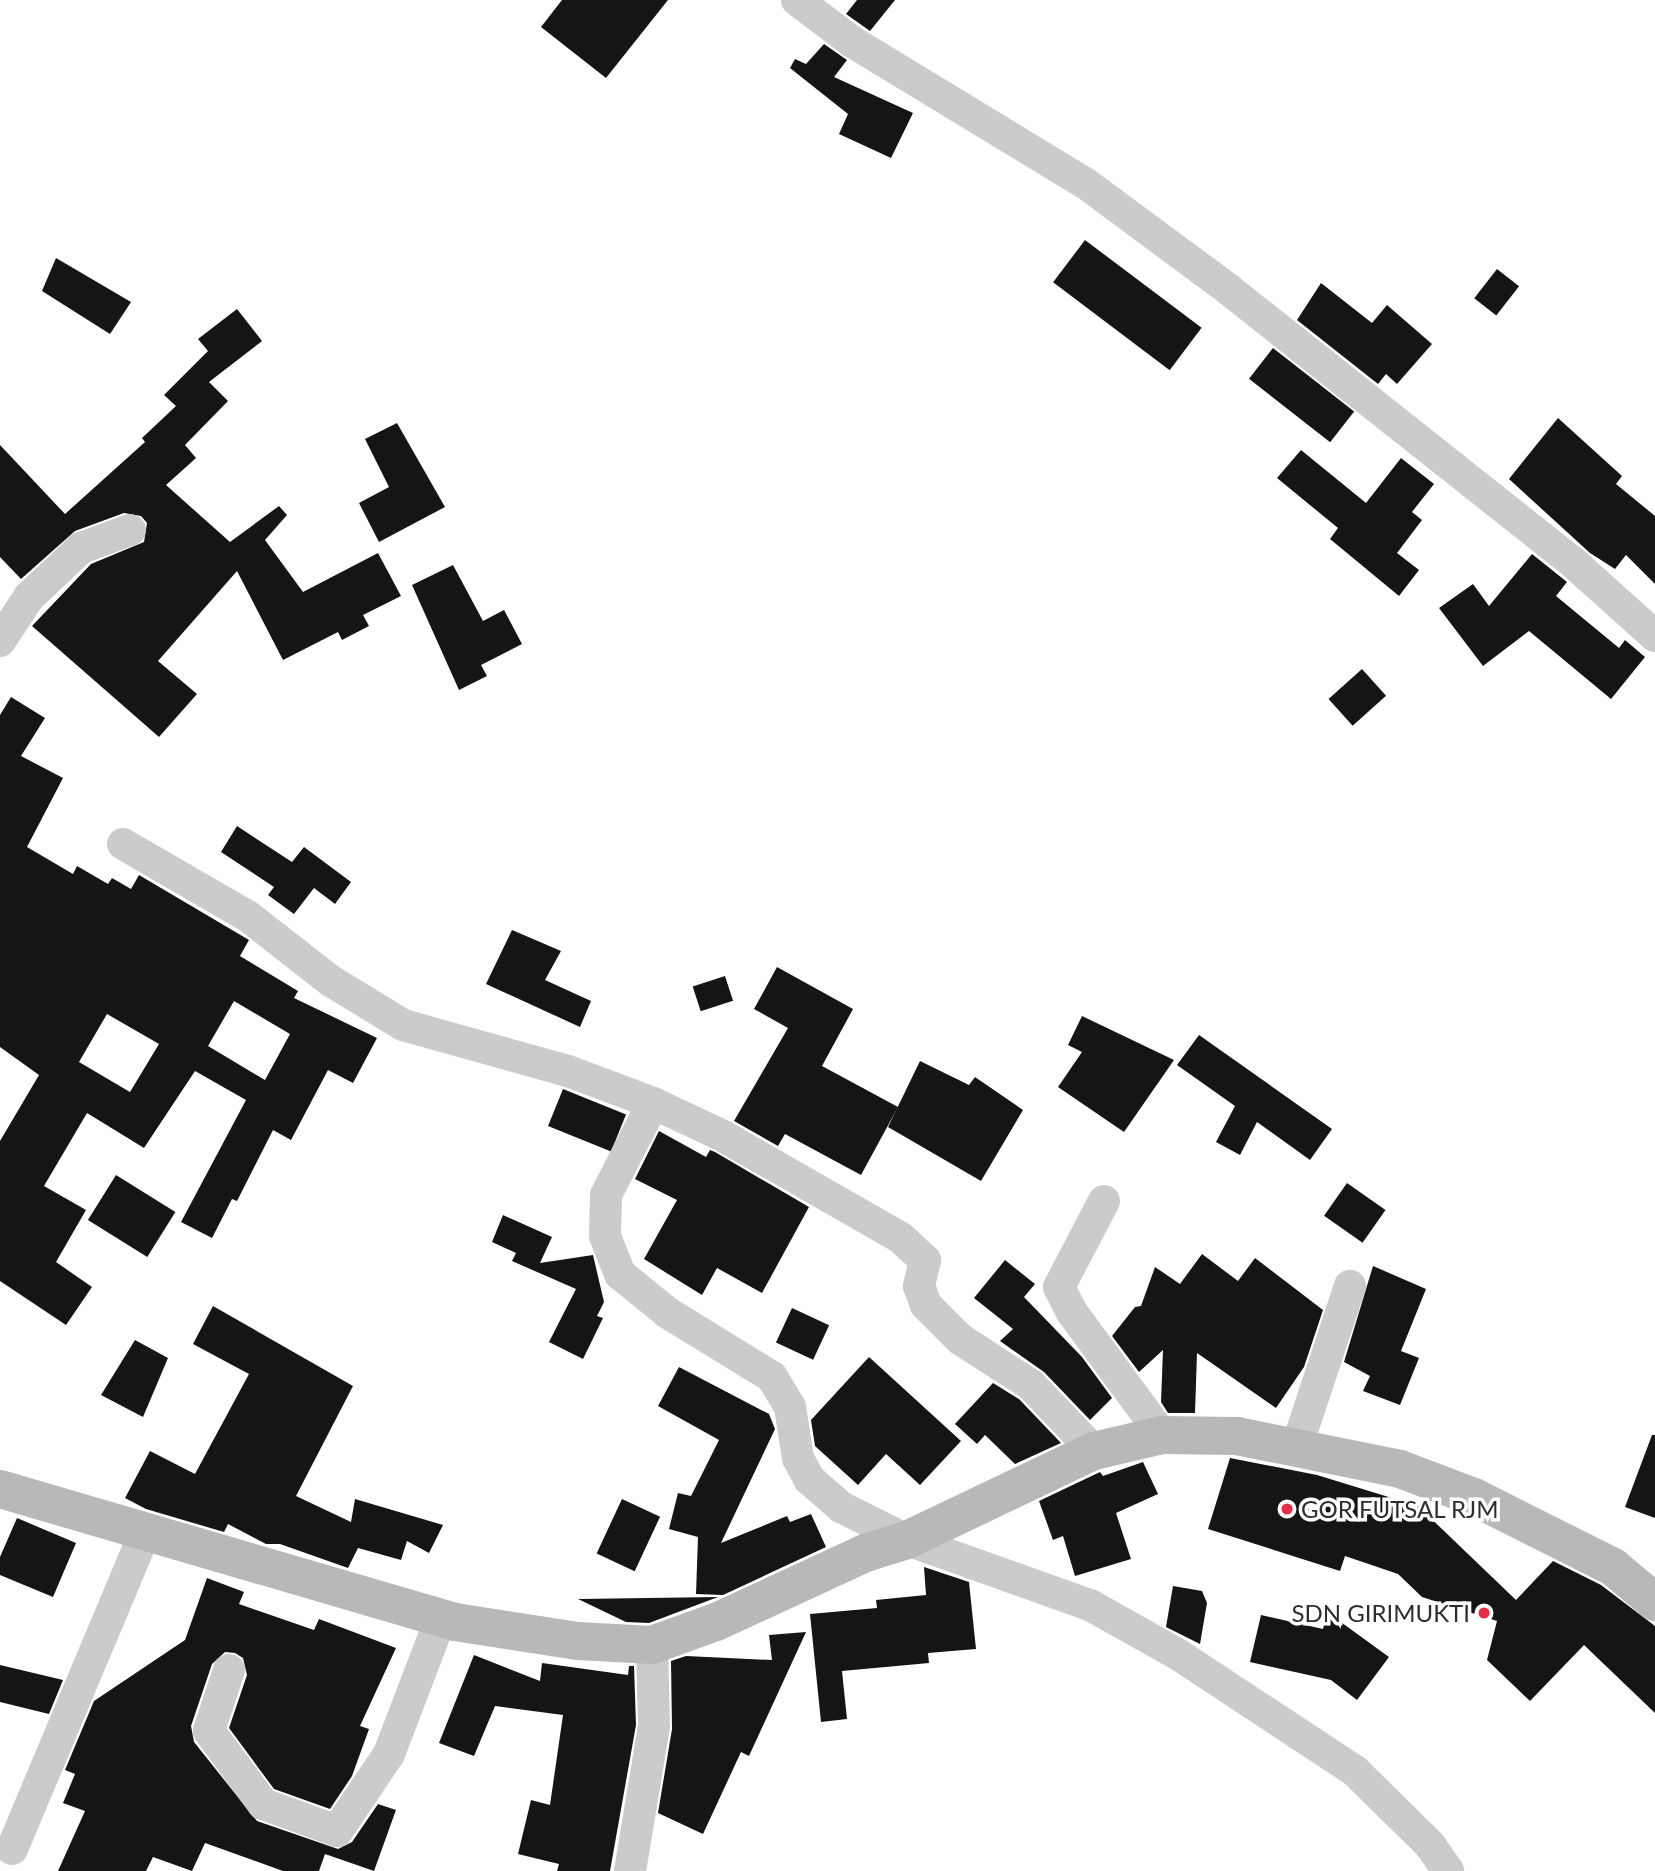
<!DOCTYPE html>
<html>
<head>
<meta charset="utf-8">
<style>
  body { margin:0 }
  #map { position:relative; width:1655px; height:1871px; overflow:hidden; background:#fff; font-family:Lato,sans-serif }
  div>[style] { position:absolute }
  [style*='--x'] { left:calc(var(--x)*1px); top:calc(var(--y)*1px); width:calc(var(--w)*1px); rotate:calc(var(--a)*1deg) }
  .building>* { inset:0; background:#151515; transform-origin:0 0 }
  .street>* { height:32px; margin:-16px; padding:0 16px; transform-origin:16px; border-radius:16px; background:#cbcbcb }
  .secondary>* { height:38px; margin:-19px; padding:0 19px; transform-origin:19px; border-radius:19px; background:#b8b8b8 }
  .dots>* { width:19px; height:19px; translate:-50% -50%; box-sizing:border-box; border:4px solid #fff; border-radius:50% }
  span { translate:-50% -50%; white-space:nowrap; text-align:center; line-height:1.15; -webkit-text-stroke:7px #fff; paint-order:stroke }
  .poi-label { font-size:24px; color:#2e2e2e }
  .left { translate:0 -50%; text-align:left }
  .right { translate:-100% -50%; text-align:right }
</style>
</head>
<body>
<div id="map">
  <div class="building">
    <i style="clip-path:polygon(562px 0,668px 0,606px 78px,541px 27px)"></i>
    <i style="clip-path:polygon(857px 0,895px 0,870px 31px,846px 14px)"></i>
    <i style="clip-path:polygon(824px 44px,847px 60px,834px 77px,913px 113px,891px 158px,839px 134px,848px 114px,790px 68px,795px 59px,806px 64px)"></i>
    <i style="left:1085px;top:240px;width:146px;height:53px;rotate:37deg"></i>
    <i style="clip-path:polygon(56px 258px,131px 302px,110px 334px,42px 291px)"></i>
    <i style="left:1497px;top:269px;width:28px;height:37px;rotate:38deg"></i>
    <i style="clip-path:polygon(1321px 283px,1372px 323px,1387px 305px,1432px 344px,1397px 384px,1386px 374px,1378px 384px,1297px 320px)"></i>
    <i style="clip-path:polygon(237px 309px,262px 341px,209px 382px,228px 401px,185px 445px,196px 458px,166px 485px,230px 542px,279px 506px,287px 515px,265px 540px,303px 592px,378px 553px,401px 596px,363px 615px,369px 626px,342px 640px,338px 632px,283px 660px,237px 571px,158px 661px,197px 694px,159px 737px,32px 626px,91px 564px,144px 542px,147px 523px,141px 516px,124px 513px,75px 531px,21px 579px,0 557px,0 445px,65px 514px,145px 442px,142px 438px,176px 406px,164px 395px,208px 351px,198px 339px)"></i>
    <i style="left:1273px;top:348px;width:103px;height:39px;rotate:38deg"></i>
    <i style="clip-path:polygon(1558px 418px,1622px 476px,1616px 484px,1655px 516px,1655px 584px,1626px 555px,1615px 569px,1590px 553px,1509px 479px)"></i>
    <i style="clip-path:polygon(397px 423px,445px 507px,379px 542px,359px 503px,389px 487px,365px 439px)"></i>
    <i style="clip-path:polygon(1301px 450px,1366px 503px,1401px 458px,1434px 484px,1412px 512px,1422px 520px,1397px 553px,1419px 570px,1399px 596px,1330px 539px,1338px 528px,1277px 478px)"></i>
    <i style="clip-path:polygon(1532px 554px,1567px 582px,1556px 596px,1619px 648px,1625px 640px,1645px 657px,1611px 699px,1529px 631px,1483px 666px,1439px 608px,1473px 584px,1489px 606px)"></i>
    <i style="clip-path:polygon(453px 565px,483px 621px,504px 610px,522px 644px,481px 665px,487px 676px,459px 690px,412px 585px)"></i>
    <i style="left:1362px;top:669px;width:36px;height:45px;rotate:48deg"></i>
    <i style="clip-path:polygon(evenodd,11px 697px,45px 718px,21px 756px,63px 778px,27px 847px,73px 874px,77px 866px,108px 884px,112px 878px,131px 889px,139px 875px,249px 940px,240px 956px,298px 991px,294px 998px,377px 1038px,353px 1083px,328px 1070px,291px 1140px,273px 1130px,237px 1201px,232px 1199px,212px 1238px,181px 1222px,246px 1100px,195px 1071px,144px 1148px,87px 1113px,44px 1186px,86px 1210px,56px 1262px,92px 1287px,66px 1325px,0 1281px,0 1141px,39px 1075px,0 1047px,0 715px,11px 697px,234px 1001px,290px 1034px,265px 1080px,208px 1046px,234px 1001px,11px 697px,107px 1014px,159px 1044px,130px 1092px,79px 1062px,107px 1014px)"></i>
    <i style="clip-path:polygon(237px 826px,292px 862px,304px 847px,351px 882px,335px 904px,314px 888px,294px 914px,268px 895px,274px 887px,221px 852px)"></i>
    <i style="clip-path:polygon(512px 930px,561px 951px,545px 980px,591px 1001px,580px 1027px,486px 984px)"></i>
    <i style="clip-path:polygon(777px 967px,853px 1009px,822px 1066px,898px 1107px,861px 1175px,785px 1134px,778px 1146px,734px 1121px,788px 1028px,754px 1009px)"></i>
    <i style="left:725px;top:976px;width:26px;height:34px;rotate:72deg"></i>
    <i style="clip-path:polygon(1082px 1016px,1174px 1060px,1124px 1132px,1058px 1087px,1082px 1052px,1068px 1045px)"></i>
    <i style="clip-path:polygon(1199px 1035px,1332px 1129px,1310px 1160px,1257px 1122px,1240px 1155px,1216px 1142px,1235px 1106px,1177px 1065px)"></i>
    <i style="clip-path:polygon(920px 1061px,969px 1085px,975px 1077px,1023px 1110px,981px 1181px,888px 1127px)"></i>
    <i style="left:563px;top:1089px;width:68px;height:40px;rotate:22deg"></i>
    <i style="clip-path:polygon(659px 1131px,706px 1157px,710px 1150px,715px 1152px,809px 1207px,762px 1293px,717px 1268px,702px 1295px,644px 1259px,677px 1200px,635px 1179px)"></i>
    <i style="left:116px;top:1175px;width:70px;height:53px;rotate:32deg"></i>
    <i style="left:1347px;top:1183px;width:47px;height:40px;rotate:35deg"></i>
    <i style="clip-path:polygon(503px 1215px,552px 1237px,540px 1263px,593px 1255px,604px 1302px,597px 1316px,603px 1318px,583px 1359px,549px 1342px,576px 1289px,512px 1261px,516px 1253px,492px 1242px)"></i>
    <i style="clip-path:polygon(1202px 1254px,1238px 1281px,1255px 1258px,1323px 1310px,1304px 1367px,1276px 1408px,1197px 1353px,1195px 1413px,1168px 1413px,1161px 1402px,1163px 1350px,1139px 1372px,1112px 1336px,1135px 1307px,1141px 1306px,1155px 1267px,1180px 1284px)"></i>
    <i style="clip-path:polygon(1005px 1260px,1035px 1284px,1024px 1297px,1082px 1357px,1112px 1398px,1090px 1420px,1044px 1372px,1000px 1341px,1013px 1329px,974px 1298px)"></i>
    <i style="clip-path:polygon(1373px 1266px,1426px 1289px,1401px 1351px,1419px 1358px,1400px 1405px,1363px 1391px,1370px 1376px,1344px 1362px)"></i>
    <i style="clip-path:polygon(213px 1306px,353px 1386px,296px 1496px,351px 1522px,355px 1499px,443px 1525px,429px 1553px,407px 1541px,401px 1560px,358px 1548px,348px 1568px,280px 1544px,266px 1544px,228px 1524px,224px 1532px,146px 1509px,125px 1498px,150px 1451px,195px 1474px,249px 1374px,193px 1344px)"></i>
    <i style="left:792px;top:1308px;width:41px;height:38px;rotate:25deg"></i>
    <i style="clip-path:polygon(135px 1340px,168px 1358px,143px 1417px,101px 1395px)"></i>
    <i style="clip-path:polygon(869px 1357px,961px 1441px,920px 1485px,886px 1454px,858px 1485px,815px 1446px,811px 1420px)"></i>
    <i style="clip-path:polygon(679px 1367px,769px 1414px,775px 1429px,721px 1543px,787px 1516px,790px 1522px,811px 1514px,826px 1547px,723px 1595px,696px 1594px,698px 1537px,669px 1529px,678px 1493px,691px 1496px,719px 1440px,658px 1406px)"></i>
    <i style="clip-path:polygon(993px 1383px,1019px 1399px,1061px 1443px,1015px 1464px,985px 1435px,977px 1444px,955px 1424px)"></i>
    <i style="clip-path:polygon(1652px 1435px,1655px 1435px,1655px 1518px,1625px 1507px)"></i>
    <i style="clip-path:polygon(1230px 1458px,1317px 1475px,1418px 1506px,1516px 1600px,1553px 1561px,1601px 1585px,1655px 1626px,1655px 1713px,1584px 1645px,1530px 1701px,1487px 1660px,1497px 1621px,1422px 1597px,1398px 1574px,1345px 1556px,1340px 1571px,1208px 1529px)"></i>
    <i style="clip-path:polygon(1143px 1462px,1158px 1494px,1116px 1513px,1131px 1559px,1075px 1576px,1063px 1536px,1053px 1540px,1039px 1501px,1100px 1472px,1103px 1476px)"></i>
    <i style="left:622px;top:1499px;width:42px;height:60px;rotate:25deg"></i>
    <i style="clip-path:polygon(17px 1518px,76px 1543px,53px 1597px,0 1575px,0 1557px)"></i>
    <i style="clip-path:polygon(924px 1567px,969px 1582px,976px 1649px,928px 1653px,929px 1663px,842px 1671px,847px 1719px,821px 1722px,810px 1614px,877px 1608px,876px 1600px,926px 1595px)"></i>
    <i style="clip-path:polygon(207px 1578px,244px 1592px,239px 1604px,314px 1630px,319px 1619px,396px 1648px,360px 1726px,369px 1729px,352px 1776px,330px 1809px,274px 1789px,229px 1728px,247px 1675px,243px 1658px,235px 1653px,225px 1652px,212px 1664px,191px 1726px,194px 1742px,257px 1821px,338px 1849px,352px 1842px,378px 1804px,396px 1810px,374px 1871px,325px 1854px,319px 1871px,283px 1871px,205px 1843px,192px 1871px,153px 1857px,146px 1871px,58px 1871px,85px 1811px,63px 1803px,75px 1774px,65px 1770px,94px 1701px,185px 1640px)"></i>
    <i style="clip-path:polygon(1173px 1586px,1202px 1591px,1207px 1603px,1200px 1644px,1166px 1627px)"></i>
    <i style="clip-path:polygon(718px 1597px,649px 1623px,626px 1622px,578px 1599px)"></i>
    <i style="clip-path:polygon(1327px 1612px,1389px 1657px,1357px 1700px,1331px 1680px,1250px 1662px,1261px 1615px,1323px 1629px)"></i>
    <i style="clip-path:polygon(806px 1632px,749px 1756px,741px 1752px,703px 1834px,658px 1813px,672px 1729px,671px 1661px,686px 1656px,772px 1660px,769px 1635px)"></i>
    <i style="clip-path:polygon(474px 1655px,540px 1681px,542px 1663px,628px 1675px,629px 1666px,634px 1666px,636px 1725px,610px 1871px,557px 1871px,559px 1864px,518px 1854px,531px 1800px,550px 1805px,563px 1715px,495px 1706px,474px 1756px,439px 1743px)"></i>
    <i style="clip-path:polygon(0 1665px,63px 1680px,49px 1714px,0 1702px)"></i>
  </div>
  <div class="street">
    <i style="--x:797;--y:0;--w:68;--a:37.2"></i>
    <i style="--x:851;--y:41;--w:274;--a:31.3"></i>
    <i style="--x:1085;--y:183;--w:178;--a:36.5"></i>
    <i style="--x:1228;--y:289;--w:446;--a:38.4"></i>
    <i style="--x:1577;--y:566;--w:105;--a:41.9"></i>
    <i style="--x:0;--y:641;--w:53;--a:-56.6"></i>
    <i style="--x:29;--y:597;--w:71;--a:-43.3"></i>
    <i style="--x:81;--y:548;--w:52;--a:-20.2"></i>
    <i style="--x:123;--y:844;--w:146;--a:30.1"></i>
    <i style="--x:249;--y:917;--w:104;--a:38"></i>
    <i style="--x:331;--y:981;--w:84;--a:31.4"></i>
    <i style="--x:403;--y:1025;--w:171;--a:15.6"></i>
    <i style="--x:568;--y:1071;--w:91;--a:20.6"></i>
    <i style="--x:653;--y:1103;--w:77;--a:25.2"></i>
    <i style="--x:723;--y:1136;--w:205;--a:29.8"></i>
    <i style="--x:901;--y:1238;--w:33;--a:43"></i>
    <i style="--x:925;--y:1260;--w:27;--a:103"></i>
    <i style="--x:919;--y:1286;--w:20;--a:70"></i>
    <i style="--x:926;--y:1305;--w:48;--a:45"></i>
    <i style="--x:960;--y:1339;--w:85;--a:32.9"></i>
    <i style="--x:1031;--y:1385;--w:91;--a:46.3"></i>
    <i style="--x:653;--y:1103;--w:103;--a:117.1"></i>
    <i style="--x:606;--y:1195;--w:41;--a:91.4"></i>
    <i style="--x:605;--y:1236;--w:41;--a:68.5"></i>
    <i style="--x:620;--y:1274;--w:62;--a:39.1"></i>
    <i style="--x:668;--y:1313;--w:122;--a:31.6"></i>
    <i style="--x:772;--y:1377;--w:35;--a:59"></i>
    <i style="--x:790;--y:1407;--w:52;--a:81.1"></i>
    <i style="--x:798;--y:1458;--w:24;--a:62"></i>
    <i style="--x:809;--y:1479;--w:43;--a:41.2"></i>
    <i style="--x:841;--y:1507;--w:74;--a:26.6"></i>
    <i style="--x:907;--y:1540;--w:194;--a:19.6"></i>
    <i style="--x:1090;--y:1605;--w:102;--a:29.3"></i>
    <i style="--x:1179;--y:1655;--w:211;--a:33.4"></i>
    <i style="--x:1355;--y:1771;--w:105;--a:44.6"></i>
    <i style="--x:1430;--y:1845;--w:32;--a:55"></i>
    <i style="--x:1104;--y:1201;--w:97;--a:117.6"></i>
    <i style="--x:1059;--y:1287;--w:27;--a:63"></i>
    <i style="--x:1071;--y:1311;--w:154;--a:53.7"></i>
    <i style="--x:1296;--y:1449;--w:172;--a:-71.7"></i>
    <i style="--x:229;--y:1670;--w:64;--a:108.2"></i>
    <i style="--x:209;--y:1731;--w:91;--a:53.5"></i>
    <i style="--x:263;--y:1804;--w:79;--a:20"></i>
    <i style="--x:337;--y:1831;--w:93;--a:-56"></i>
    <i style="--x:389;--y:1754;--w:146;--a:-69.1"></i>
    <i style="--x:12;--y:1849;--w:343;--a:-67.2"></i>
    <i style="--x:630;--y:1871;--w:147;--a:-80.6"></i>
    <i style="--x:654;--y:1726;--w:81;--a:-91.4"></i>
  </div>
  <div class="secondary">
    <i style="--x:0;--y:1489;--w:474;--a:16.3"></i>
    <i style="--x:455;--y:1622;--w:124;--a:8.8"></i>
    <i style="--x:578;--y:1641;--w:74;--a:3.1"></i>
    <i style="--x:652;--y:1645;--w:68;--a:-19.8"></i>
    <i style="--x:716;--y:1622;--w:164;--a:-24.8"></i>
    <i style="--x:865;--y:1553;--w:44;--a:-17.2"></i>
    <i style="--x:907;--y:1540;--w:207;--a:-25.5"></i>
    <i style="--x:1094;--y:1451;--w:70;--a:-13.2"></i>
    <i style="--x:1162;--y:1435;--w:75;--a:0.8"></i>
    <i style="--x:1237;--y:1436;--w:166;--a:11.4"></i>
    <i style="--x:1400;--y:1469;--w:79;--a:20.7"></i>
    <i style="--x:1474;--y:1497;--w:156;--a:26.7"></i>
    <i style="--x:1613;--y:1567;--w:55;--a:39.8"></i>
  </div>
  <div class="dots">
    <i style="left:1287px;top:1509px;background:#eb2a46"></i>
    <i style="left:1484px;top:1613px;background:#eb2a46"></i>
  </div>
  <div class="poi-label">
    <span class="left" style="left:1301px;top:1509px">GOR FUTSAL RJM</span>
    <span class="right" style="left:1470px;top:1613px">SDN GIRIMUKTI</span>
  </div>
</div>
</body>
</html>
